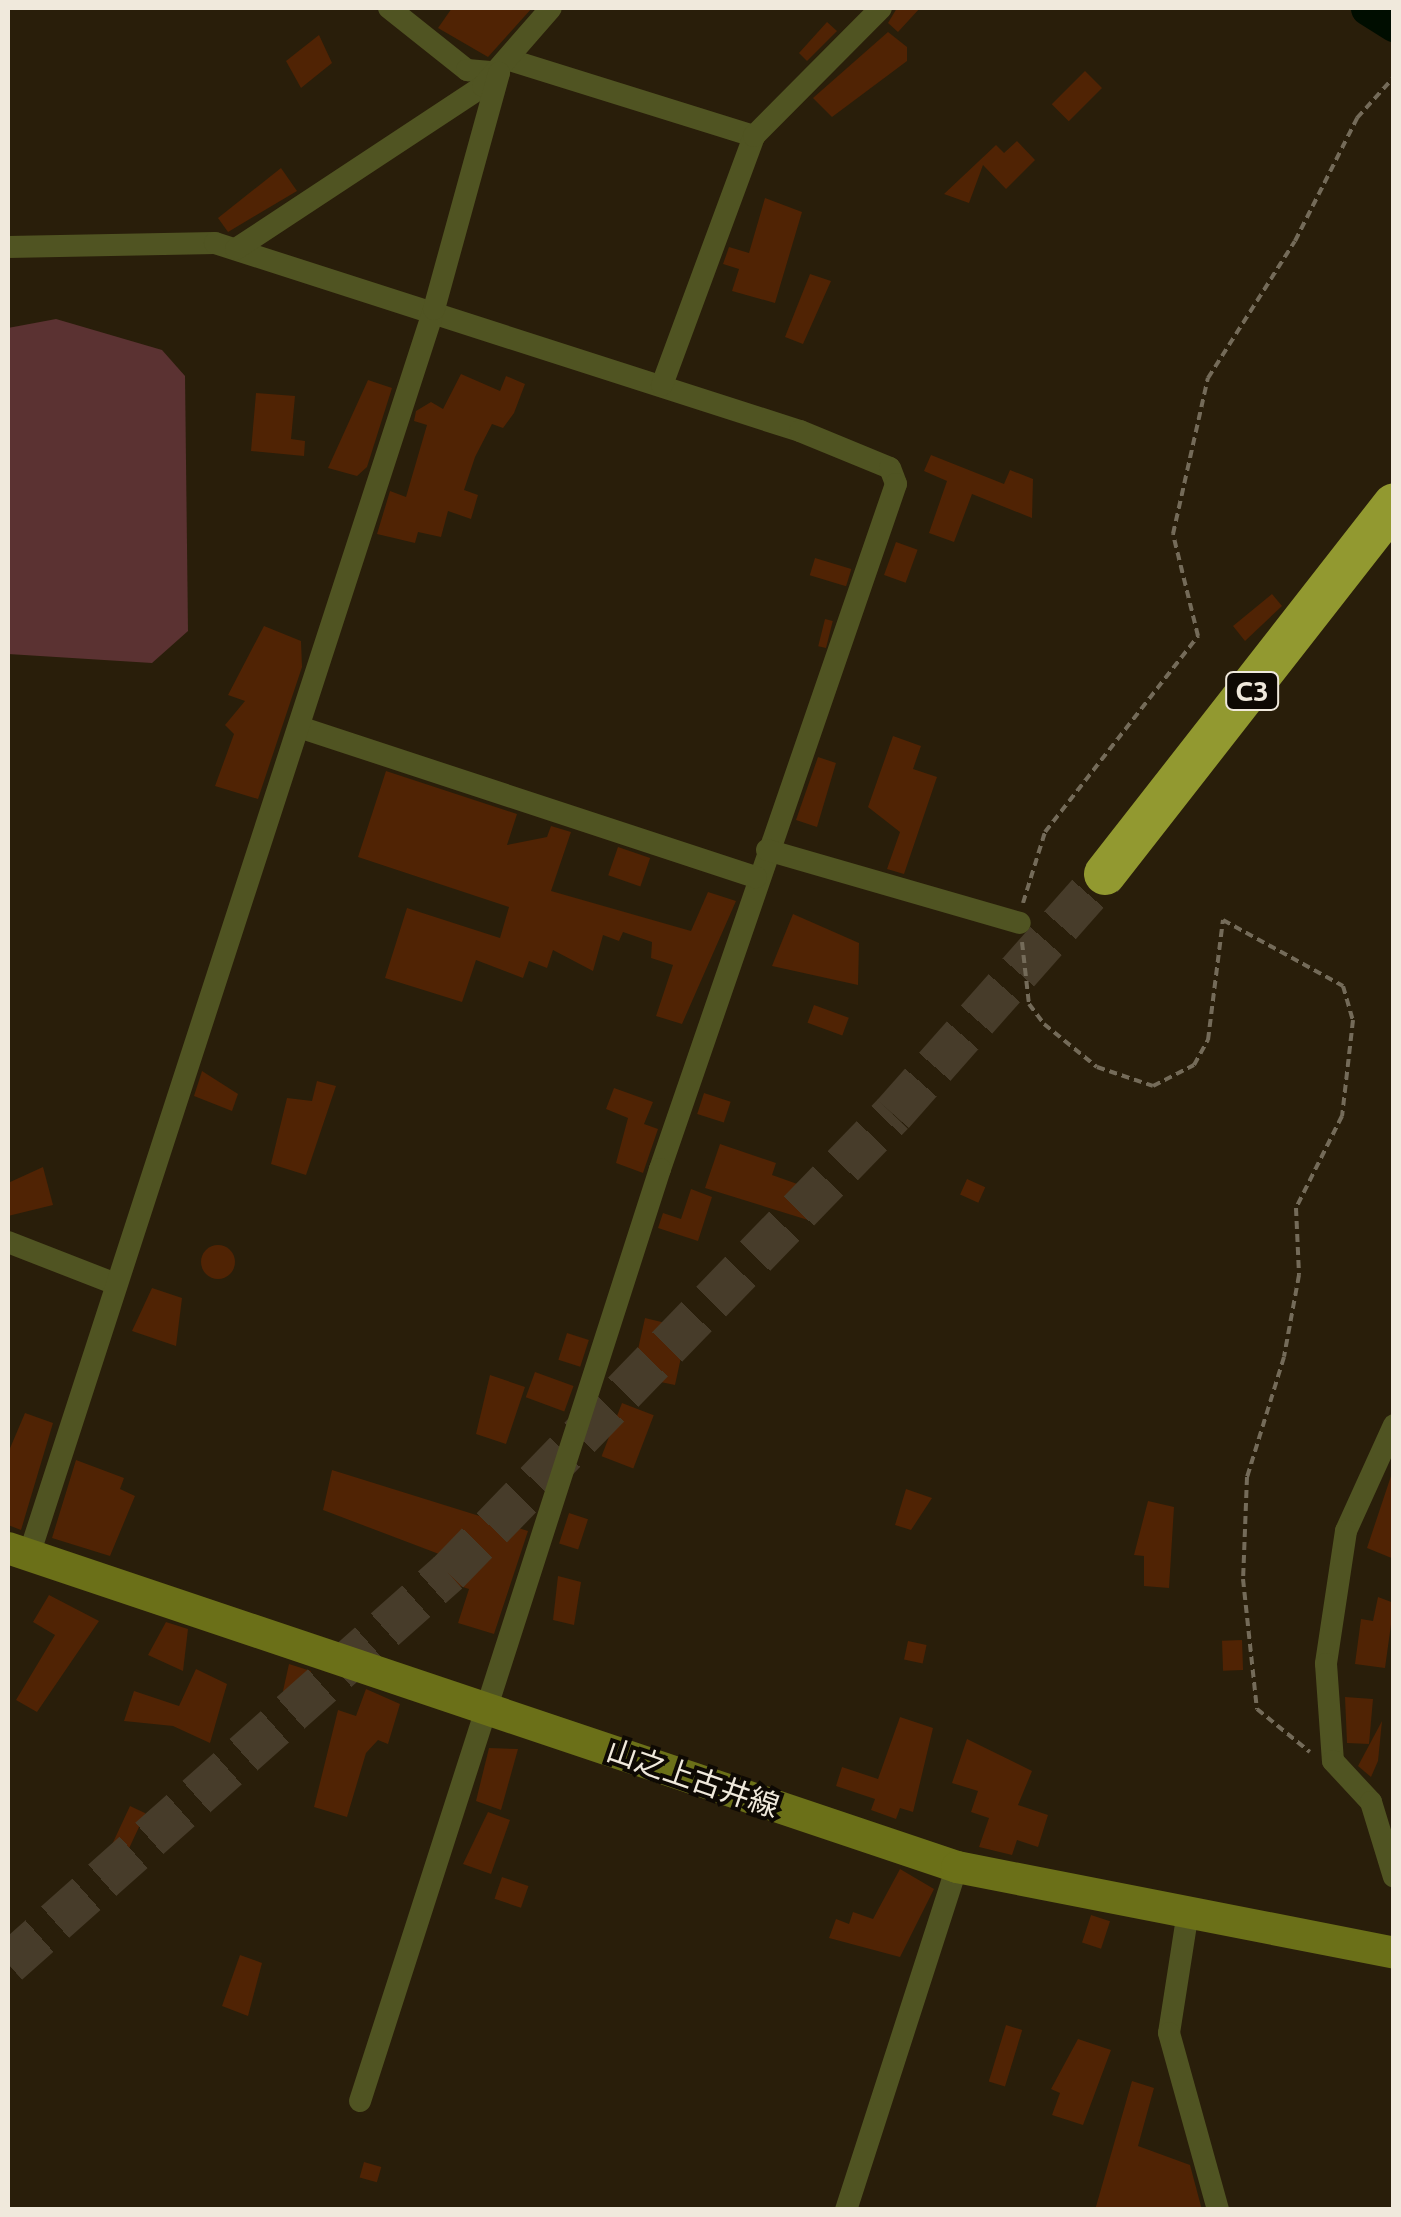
<!DOCTYPE html>
<html>
<head>
<meta charset="utf-8">
<style>
  body { margin:0 }
  #map { position:relative; width:1401px; height:2217px; overflow:hidden; background:#291e0a; font-family:Ubuntu,"Noto Sans JP",sans-serif }
  div>[style] { position:absolute }
  [style*='--x'] { left:calc(var(--x)*1px); top:calc(var(--y)*1px); width:calc(var(--w)*1px); rotate:calc(var(--a)*1deg) }
  .green>* { inset:0; background:#5b3232 }
  .river>* { height:35px; margin:-17.5px; padding:0 17.5px; transform-origin:17.5px; border-radius:17.5px; background:#000d00 }
  .building>* { inset:0; background:#502304; transform-origin:0 0 }
  .round { border-radius:50% }
  .motorway-tunnel>* { height:42px; margin-top:-21px; transform-origin:0; background:repeating-linear-gradient(90deg,#473c2a 0 42px,transparent 0 63px) }
  .path>* { height:4px; margin-top:-2px; transform-origin:0; background:repeating-linear-gradient(90deg,#746b59 0 8px,transparent 0 13px) }
  .minor>* { height:22px; margin:-11px; padding:0 11px; transform-origin:11px; border-radius:11px; background:#505422 }
  .secondary>* { height:32px; margin:-16px; padding:0 16px; transform-origin:16px; border-radius:16px; background:#6b7018 }
  .motorway>* { height:42px; margin:-21px; padding:0 21px; transform-origin:21px; border-radius:21px; background:#929930 }
  span { translate:-50% -50%; white-space:nowrap; text-align:center; line-height:1.15; -webkit-text-stroke:8px #0e0903; paint-order:stroke }
  .shield-label span { padding:2px 8px; background:#0e0903; border:2px solid; border-radius:8px; -webkit-text-stroke-width:0 }
  .shield-label { font-size:28px; color:#f0e9dc; font-weight:700 }
  .street-label { font-size:30px; color:#f0e9dc }
  .frame { position:absolute; inset:0; border:10px solid #f0e9dc; pointer-events:none }
</style>
</head>
<body>
<div id="map">
  <div class="green">
    <i style="clip-path:polygon(56px 319px,162px 350px,185px 376px,188px 631px,152px 663px,8px 654px,8px 328px)"></i>
  </div>
  <div class="river">
    <i style="--x:1368;--y:8;--w:31;--a:32"></i>
  </div>
  <div class="building">
    <i style="clip-path:polygon(452px 8px,532px 8px,488px 57px,438px 28px)"></i>
    <i style="clip-path:polygon(920px 8px,898px 32px,888px 23px,897px 8px)"></i>
    <i style="clip-path:polygon(827px 22px,837px 31px,807px 61px,799px 53px)"></i>
    <i style="clip-path:polygon(888px 32px,907px 47px,907px 61px,832px 117px,813px 98px)"></i>
    <i style="clip-path:polygon(319px 35px,332px 63px,301px 88px,286px 61px)"></i>
    <i style="left:1085px;top:71px;width:24px;height:47px;rotate:45deg"></i>
    <i style="clip-path:polygon(1017px 141px,1035px 160px,1006px 189px,983px 165px,969px 203px,944px 194px,996px 145px,1004px 153px)"></i>
    <i style="clip-path:polygon(281px 168px,297px 191px,228px 232px,218px 218px)"></i>
    <i style="clip-path:polygon(765px 198px,802px 212px,775px 303px,732px 291px,739px 269px,723px 264px,729px 247px,749px 253px)"></i>
    <i style="clip-path:polygon(810px 274px,831px 281px,803px 344px,785px 337px)"></i>
    <i style="clip-path:polygon(461px 374px,500px 391px,506px 376px,525px 384px,514px 413px,503px 428px,492px 424px,475px 457px,464px 490px,478px 495px,471px 519px,448px 511px,441px 537px,418px 532px,415px 543px,377px 534px,390px 491px,406px 497px,427px 425px,414px 421px,416px 411px,431px 402px,443px 409px)"></i>
    <i style="clip-path:polygon(368px 380px,392px 388px,367px 467px,357px 476px,328px 468px)"></i>
    <i style="clip-path:polygon(256px 393px,295px 396px,291px 439px,305px 441px,304px 456px,251px 451px)"></i>
    <i style="clip-path:polygon(931px 455px,1004px 484px,1010px 470px,1033px 479px,1032px 518px,972px 494px,954px 542px,929px 533px,947px 481px,924px 471px)"></i>
    <i style="left:896px;top:542px;width:23px;height:35px;rotate:20deg"></i>
    <i style="left:815px;top:558px;width:38px;height:18px;rotate:17deg"></i>
    <i style="clip-path:polygon(1272px 594px,1282px 606px,1245px 641px,1233px 626px)"></i>
    <i style="left:825px;top:619px;width:8px;height:28px;rotate:14deg"></i>
    <i style="clip-path:polygon(264px 626px,301px 641px,302px 667px,258px 799px,215px 786px,234px 734px,225px 725px,245px 701px,228px 695px)"></i>
    <i style="clip-path:polygon(893px 736px,921px 746px,913px 769px,937px 777px,904px 874px,887px 869px,900px 832px,868px 807px)"></i>
    <i style="clip-path:polygon(818px 757px,836px 763px,817px 827px,796px 820px)"></i>
    <i style="clip-path:polygon(386px 771px,517px 814px,507px 845px,547px 837px,551px 826px,571px 832px,551px 891px,691px 931px,708px 892px,736px 901px,682px 1024px,656px 1016px,673px 965px,651px 958px,652px 942px,623px 932px,619px 941px,603px 935px,593px 971px,553px 950px,547px 968px,529px 961px,523px 978px,476px 960px,462px 1002px,385px 978px,407px 908px,500px 938px,509px 907px,358px 857px)"></i>
    <i style="left:618px;top:847px;width:34px;height:30px;rotate:19deg"></i>
    <i style="clip-path:polygon(793px 914px,859px 943px,858px 985px,772px 966px)"></i>
    <i style="left:814px;top:1005px;width:37px;height:19px;rotate:20deg"></i>
    <i style="clip-path:polygon(202px 1071px,238px 1094px,232px 1111px,194px 1096px)"></i>
    <i style="clip-path:polygon(317px 1081px,336px 1086px,306px 1175px,271px 1164px,287px 1098px,312px 1101px)"></i>
    <i style="clip-path:polygon(614px 1088px,653px 1102px,644px 1124px,658px 1129px,643px 1173px,616px 1163px,628px 1118px,606px 1109px)"></i>
    <i style="left:704px;top:1093px;width:28px;height:22px;rotate:18deg"></i>
    <i style="clip-path:polygon(720px 1144px,776px 1163px,772px 1175px,817px 1191px,808px 1220px,705px 1188px)"></i>
    <i style="clip-path:polygon(43px 1167px,53px 1205px,8px 1216px,8px 1183px)"></i>
    <i style="left:967px;top:1179px;width:20px;height:17px;rotate:24deg"></i>
    <i style="clip-path:polygon(691px 1189px,712px 1197px,698px 1241px,658px 1228px,663px 1213px,681px 1219px)"></i>
    <i class="round" style="left:201px;top:1245px;width:34px;height:34px"></i>
    <i style="clip-path:polygon(152px 1288px,182px 1298px,176px 1346px,132px 1331px)"></i>
    <i style="clip-path:polygon(645px 1318px,678px 1326px,676px 1337px,685px 1339px,675px 1385px,632px 1376px)"></i>
    <i style="left:567px;top:1333px;width:23px;height:28px;rotate:18deg"></i>
    <i style="left:535px;top:1372px;width:41px;height:27px;rotate:20deg"></i>
    <i style="clip-path:polygon(490px 1375px,525px 1387px,506px 1444px,476px 1434px)"></i>
    <i style="left:622px;top:1403px;width:34px;height:57px;rotate:21deg"></i>
    <i style="clip-path:polygon(25px 1413px,53px 1423px,21px 1530px,8px 1525px,8px 1453px)"></i>
    <i style="clip-path:polygon(76px 1460px,124px 1478px,120px 1489px,135px 1496px,110px 1556px,52px 1538px)"></i>
    <i style="clip-path:polygon(1394px 1467px,1394px 1559px,1367px 1548px)"></i>
    <i style="clip-path:polygon(332px 1470px,528px 1531px,494px 1634px,458px 1623px,469px 1589px,432px 1577px,439px 1554px,323px 1510px)"></i>
    <i style="clip-path:polygon(906px 1489px,932px 1498px,911px 1530px,895px 1525px)"></i>
    <i style="clip-path:polygon(1148px 1501px,1174px 1507px,1169px 1588px,1144px 1586px,1144px 1556px,1134px 1555px)"></i>
    <i style="left:569px;top:1513px;width:20px;height:32px;rotate:18deg"></i>
    <i style="clip-path:polygon(558px 1576px,581px 1582px,574px 1625px,553px 1620px)"></i>
    <i style="clip-path:polygon(49px 1595px,99px 1621px,37px 1712px,16px 1700px,55px 1635px,33px 1622px)"></i>
    <i style="clip-path:polygon(1378px 1597px,1394px 1603px,1385px 1668px,1355px 1664px,1361px 1619px,1373px 1621px)"></i>
    <i style="clip-path:polygon(166px 1622px,188px 1629px,183px 1671px,148px 1655px)"></i>
    <i style="left:1242px;top:1640px;width:30px;height:20px;rotate:88deg"></i>
    <i style="left:908px;top:1641px;width:19px;height:19px;rotate:12deg"></i>
    <i style="clip-path:polygon(289px 1664px,311px 1671px,301px 1697px,283px 1691px)"></i>
    <i style="clip-path:polygon(196px 1669px,227px 1684px,210px 1743px,173px 1726px,124px 1721px,134px 1691px,179px 1706px)"></i>
    <i style="clip-path:polygon(366px 1689px,400px 1704px,388px 1744px,378px 1740px,366px 1753px,347px 1817px,314px 1807px,338px 1710px,356px 1716px)"></i>
    <i style="clip-path:polygon(1345px 1697px,1373px 1699px,1369px 1744px,1347px 1743px)"></i>
    <i style="clip-path:polygon(900px 1717px,933px 1728px,913px 1812px,900px 1808px,896px 1819px,871px 1810px,875px 1799px,836px 1786px,842px 1767px,878px 1779px)"></i>
    <i style="clip-path:polygon(1382px 1721px,1378px 1761px,1371px 1777px,1358px 1766px)"></i>
    <i style="clip-path:polygon(967px 1739px,1032px 1771px,1018px 1805px,1048px 1815px,1038px 1847px,1017px 1840px,1012px 1855px,979px 1847px,989px 1818px,971px 1812px,978px 1791px,952px 1783px)"></i>
    <i style="clip-path:polygon(489px 1748px,518px 1749px,501px 1810px,476px 1801px)"></i>
    <i style="left:130px;top:1806px;width:17px;height:51px;rotate:25deg"></i>
    <i style="clip-path:polygon(488px 1812px,510px 1820px,491px 1874px,463px 1864px)"></i>
    <i style="clip-path:polygon(900px 1869px,934px 1889px,900px 1957px,829px 1938px,836px 1919px,849px 1924px,853px 1912px,873px 1919px)"></i>
    <i style="left:502px;top:1877px;width:28px;height:23px;rotate:19deg"></i>
    <i style="left:1091px;top:1915px;width:20px;height:29px;rotate:18deg"></i>
    <i style="clip-path:polygon(240px 1955px,262px 1963px,248px 2016px,222px 2006px)"></i>
    <i style="left:1006px;top:2025px;width:17px;height:59px;rotate:17deg"></i>
    <i style="clip-path:polygon(1078px 2039px,1111px 2050px,1083px 2125px,1052px 2115px,1060px 2093px,1051px 2089px)"></i>
    <i style="clip-path:polygon(1132px 2081px,1154px 2088px,1138px 2146px,1190px 2165px,1202px 2210px,1095px 2210px)"></i>
    <i style="left:364px;top:2162px;width:18px;height:16px;rotate:16deg"></i>
  </div>
  <div class="motorway-tunnel">
    <i style="--x:8;--y:1964;--w:589;--a:-41.63"></i>
    <i style="--x:448;--y:1573;--w:639;--a:-45.89"></i>
    <i style="--x:893;--y:1114;--w:320;--a:-48.5"></i>
  </div>
  <div class="path">
    <i style="--x:1023;--y:903;--w:74;--a:-72.8"></i>
    <i style="--x:1045;--y:832;--w:249;--a:-52"></i>
    <i style="--x:1198;--y:636;--w:105;--a:-103.8"></i>
    <i style="--x:1173;--y:534;--w:160;--a:-77.4"></i>
    <i style="--x:1208;--y:378;--w:162;--a:-57.6"></i>
    <i style="--x:1295;--y:241;--w:138;--a:-63.2"></i>
    <i style="--x:1357;--y:118;--w:55;--a:-47.9"></i>
    <i style="--x:1022;--y:942;--w:62;--a:83.6"></i>
    <i style="--x:1029;--y:1004;--w:25;--a:53"></i>
    <i style="--x:1044;--y:1024;--w:68;--a:39.1"></i>
    <i style="--x:1097;--y:1067;--w:59;--a:18.7"></i>
    <i style="--x:1153;--y:1086;--w:46;--a:-27.1"></i>
    <i style="--x:1194;--y:1065;--w:29;--a:-61"></i>
    <i style="--x:1208;--y:1040;--w:121;--a:-82.9"></i>
    <i style="--x:1223;--y:920;--w:137;--a:28.8"></i>
    <i style="--x:1343;--y:986;--w:35;--a:74"></i>
    <i style="--x:1353;--y:1020;--w:97;--a:96.5"></i>
    <i style="--x:1342;--y:1116;--w:103;--a:116.6"></i>
    <i style="--x:1296;--y:1208;--w:67;--a:87.4"></i>
    <i style="--x:1299;--y:1275;--w:83;--a:100.4"></i>
    <i style="--x:1284;--y:1357;--w:126;--a:107.1"></i>
    <i style="--x:1247;--y:1477;--w:102;--a:92.2"></i>
    <i style="--x:1243;--y:1579;--w:131;--a:83.9"></i>
    <i style="--x:1257;--y:1709;--w:68;--a:39.1"></i>
  </div>
  <div class="minor">
    <i style="--x:389;--y:8;--w:100;--a:38.5"></i>
    <i style="--x:467;--y:70;--w:32;--a:5"></i>
    <i style="--x:510;--y:60;--w:256;--a:17.3"></i>
    <i style="--x:8;--y:247;--w:207;--a:-1.1"></i>
    <i style="--x:215;--y:243;--w:614;--a:17.82"></i>
    <i style="--x:800;--y:431;--w:97;--a:22.3"></i>
    <i style="--x:890;--y:468;--w:17;--a:69"></i>
    <i style="--x:896;--y:484;--w:725;--a:109.01"></i>
    <i style="--x:660;--y:1169;--w:979;--a:107.84"></i>
    <i style="--x:236;--y:249;--w:296;--a:-33.4"></i>
    <i style="--x:483;--y:86;--w:103;--a:-48.9"></i>
    <i style="--x:662;--y:385;--w:265;--a:-69.7"></i>
    <i style="--x:754;--y:136;--w:180;--a:-45.2"></i>
    <i style="--x:299;--y:727;--w:481;--a:18.2"></i>
    <i style="--x:767;--y:850;--w:263;--a:16.1"></i>
    <i style="--x:8;--y:1242;--w:113;--a:21.3"></i>
    <i style="--x:1394;--y:1425;--w:116;--a:114.4"></i>
    <i style="--x:1346;--y:1531;--w:134;--a:98.6"></i>
    <i style="--x:1326;--y:1664;--w:97;--a:85.9"></i>
    <i style="--x:1333;--y:1761;--w:56;--a:47.2"></i>
    <i style="--x:1371;--y:1802;--w:78;--a:73"></i>
    <i style="--x:29;--y:1555;--w:1310;--a:-71.99"></i>
    <i style="--x:434;--y:309;--w:245;--a:-74.6"></i>
    <i style="--x:1187;--y:1918;--w:116;--a:98.9"></i>
    <i style="--x:1169;--y:2033;--w:184;--a:74.5"></i>
    <i style="--x:846;--y:2210;--w:361;--a:-72.1"></i>
  </div>
  <div class="secondary">
    <i style="--x:8;--y:1548;--w:1001;--a:18.58"></i>
    <i style="--x:957;--y:1867;--w:445;--a:11.1"></i>
  </div>
  <div class="motorway">
    <i style="--x:1105;--y:874;--w:469;--a:-52"></i>
  </div>
  <div class="shield-label">
    <span style="left:1252px;top:691px">C3</span>
  </div>
  <div class="street-label">
    <span style="left:693px;top:1778px;rotate:19deg">山之上古井線</span>
  </div>
  <div class="frame"></div>
</div>
</body>
</html>
